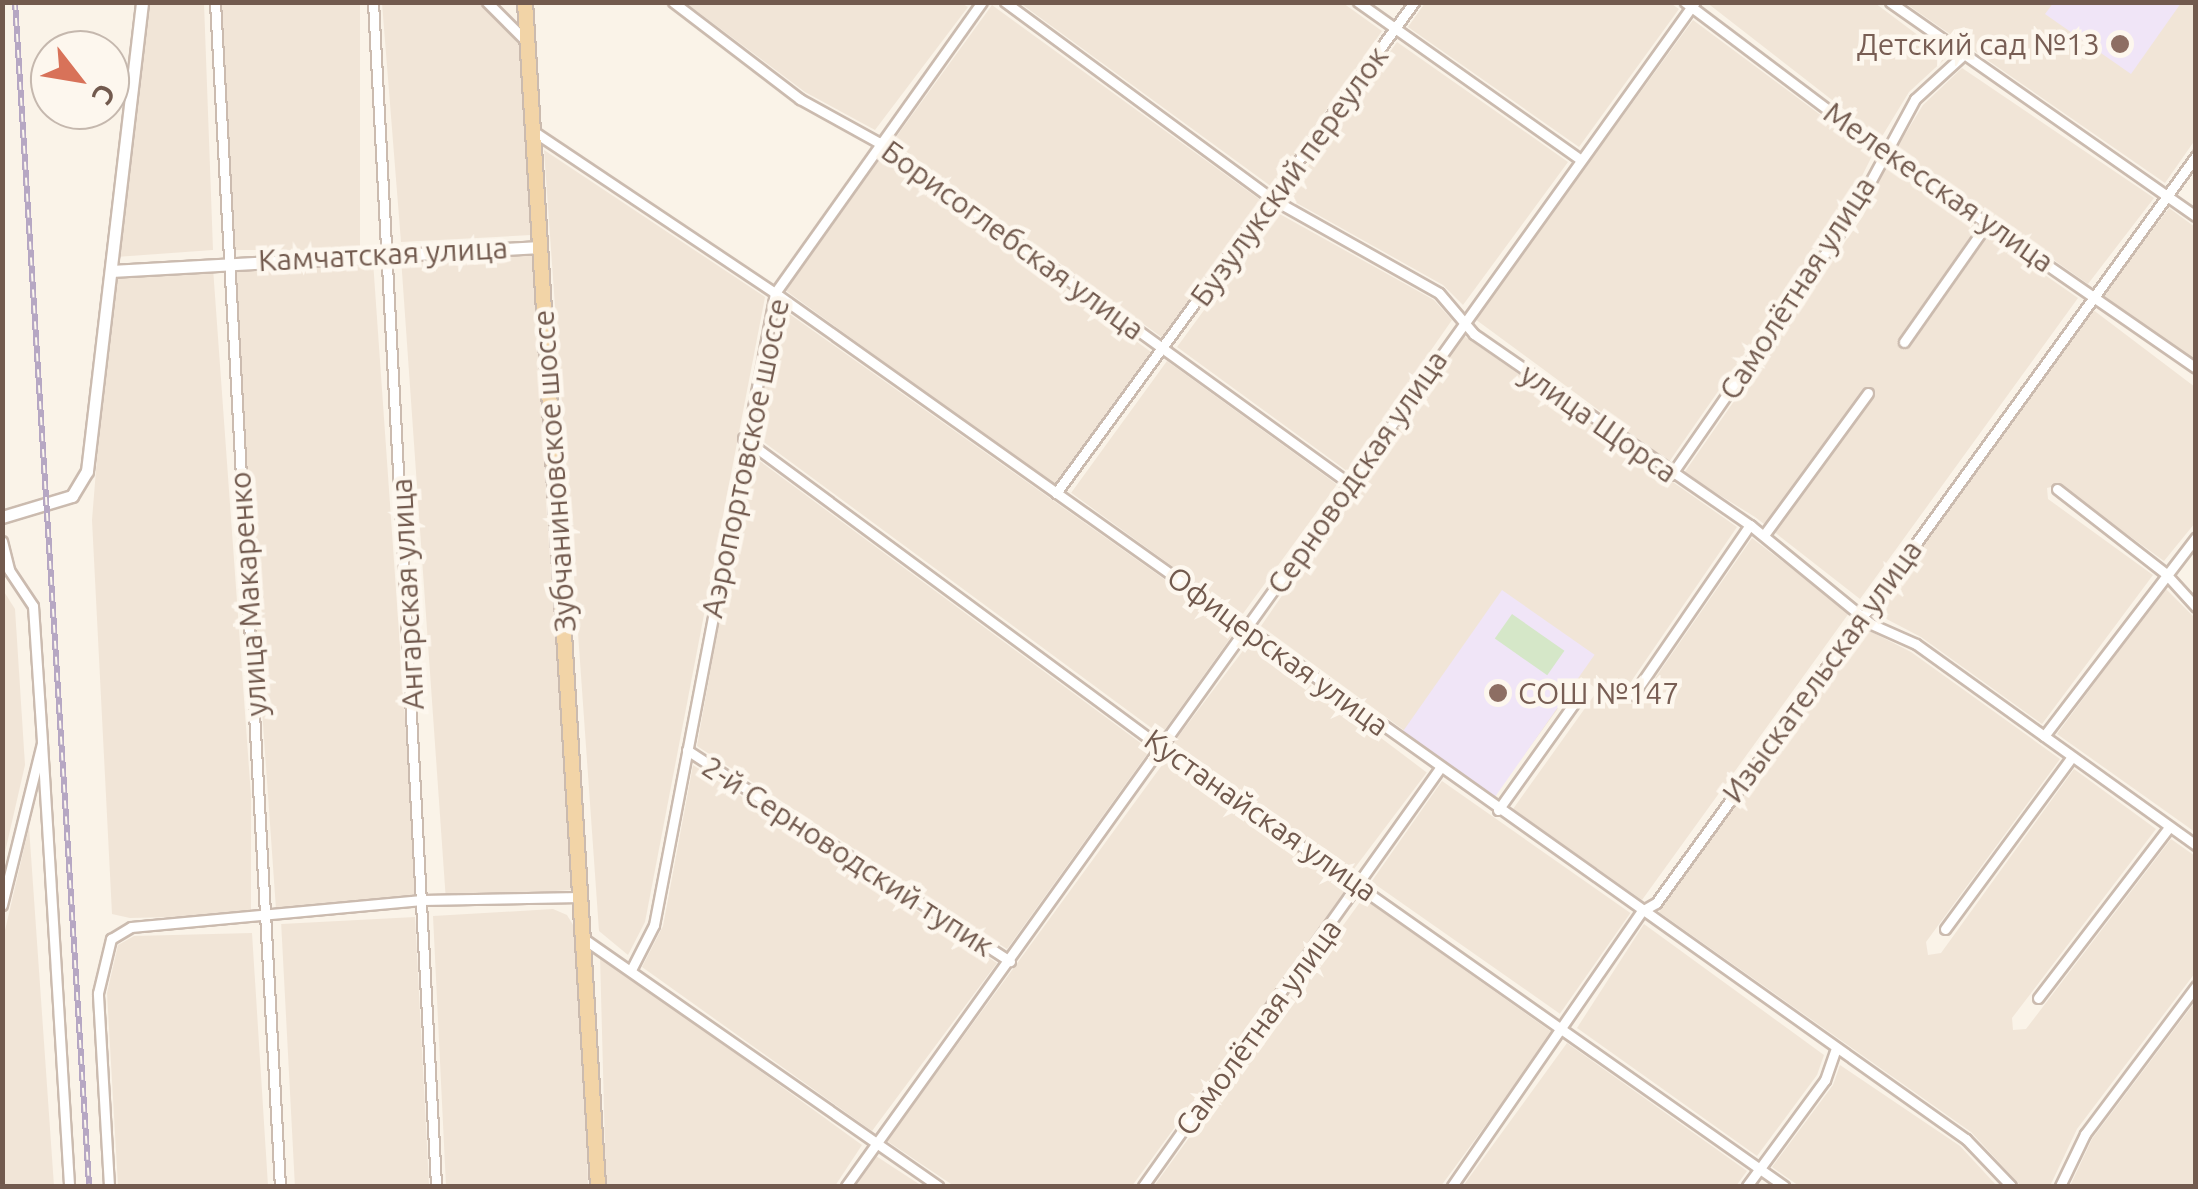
<!DOCTYPE html>
<html>
<head>
<meta charset="utf-8">
<style>
  body { margin:0 }
  #map { position:relative; width:2198px; height:1189px; overflow:hidden; background:#faf3e8; font-family:Ubuntu,sans-serif }
  div>[style] { position:absolute }
  [style*='--x'] { left:calc(var(--x)*1px); top:calc(var(--y)*1px); width:calc(var(--w)*1px); rotate:calc(var(--a)*1deg) }
  .residential>* { inset:0; background:#f1e5d7; transform-origin:0 0 }
  .education>* { inset:0; background:#f0e5f7; transform-origin:0 0 }
  .green>* { inset:0; background:#d5e7c8; transform-origin:0 0 }
  .roads { filter:drop-shadow(2px 0 #cbbbaf) drop-shadow(-2px 0 #cbbbaf) drop-shadow(0 2px #cbbbaf) drop-shadow(0 -2px #cbbbaf) }
  .minor>* { height:9px; margin:-4.5px; padding:0 4.5px; transform-origin:4.5px; border-radius:4.5px; background:#fff }
  .tertiary>* { height:11px; margin:-5.5px; padding:0 5.5px; transform-origin:5.5px; border-radius:5.5px; background:#fff }
  .primary>* { height:14px; margin:-7px; padding:0 7px; transform-origin:7px; border-radius:7px; background:#f2d4a7 }
  .rail>* { height:6px; margin-top:-3px; transform-origin:0; background:repeating-linear-gradient(90deg,#fdf7ee 0 8px,#b6a7c3 0 16px); box-sizing:border-box; border-block:2px solid #b6a7c3 }
  .dots>* { width:28px; height:28px; translate:-50% -50%; box-sizing:border-box; border:5px solid #fdf7ee; border-radius:50% }
  span { translate:-50% -50%; white-space:nowrap; text-align:center; line-height:1.15; -webkit-text-stroke:9px #fdf7ee; paint-order:stroke }
  .education-label { font-size:30px; color:#785e54 }
  .right { translate:-100% -50%; text-align:right }
  .left { translate:0 -50%; text-align:left }
  .street-label { font-size:30px; color:#725a4e }
  .frame { position:absolute; inset:0; border:5px solid #725a4e; pointer-events:none }
  .north { position:absolute; left:30px; top:30px; width:100px; height:100px; box-sizing:border-box; background:#fdf7ee; border:2px solid #c5b8ae; border-radius:50%; rotate:121deg; font-size:28px; font-weight:700; line-height:40px; text-align:center; color:#725a4e }
  .north::after { content:''; display:block; margin:auto; width:35px; height:45px; background:#d87259; clip-path:polygon(50% 0,100% 100%,50% 72%,0 100%) }
</style>
</head>
<body>
<div id="map">
  <div class="residential">
    <i style="clip-path:polygon(1669px 2px,1679px 9px,1579px 147px,1408px 27px,1425px 3px)"></i>
    <i style="clip-path:polygon(1706px 2px,1875px 3px,1947px 57px,1909px 92px,1881px 138px)"></i>
    <i style="clip-path:polygon(148px 3px,204px 3px,213px 250px,116px 257px)"></i>
    <i style="left:222px;top:3px;width:138px;height:247px"></i>
    <i style="clip-path:polygon(382px 3px,482px 3px,521px 47px,531px 235px,401px 242px)"></i>
    <i style="clip-path:polygon(961px 3px,968px 7px,875px 130px,805px 92px,686px 3px)"></i>
    <i style="clip-path:polygon(1020px 3px,1343px 3px,1382px 31px,1272px 187px)"></i>
    <i style="clip-path:polygon(1905px 3px,2195px 3px,2195px 140px,2165px 183px)"></i>
    <i style="left:992px;top:5px;width:333px;height:169px;rotate:36deg"></i>
    <i style="clip-path:polygon(1693px 20px,1873px 154px,1847px 206px,1669px 462px,1475px 319px)"></i>
    <i style="clip-path:polygon(1397px 42px,1568px 162px,1463px 305px,1443px 285px,1286px 197px)"></i>
    <i style="clip-path:polygon(1962px 68px,2154px 198px,2088px 284px,1896px 149px,1923px 105px)"></i>
    <i style="clip-path:polygon(544px 150px,765px 297px,645px 922px,628px 955px,599px 931px)"></i>
    <i style="left:880px;top:155px;width:335px;height:165px;rotate:36deg"></i>
    <i style="clip-path:polygon(1887px 165px,2078px 298px,1860px 599px,1755px 517px,1684px 473px,1863px 216px)"></i>
    <i style="clip-path:polygon(2169px 208px,2195px 227px,2195px 364px,2103px 295px)"></i>
    <i style="clip-path:polygon(1276px 212px,1434px 300px,1452px 320px,1347px 471px,1177px 347px)"></i>
    <i style="left:533px;top:253px;width:638px;height:132px;rotate:86deg"></i>
    <i style="left:373px;top:261px;width:639px;height:142px;rotate:86deg"></i>
    <i style="clip-path:polygon(213px 268px,251px 796px,251px 915px,130px 918px,112px 914px,92px 520px,111px 284px,117px 275px)"></i>
    <i style="clip-path:polygon(781px 308px,1236px 630px,1161px 735px,753px 434px)"></i>
    <i style="clip-path:polygon(2092px 309px,2195px 387px,2195px 523px,2164px 561px,2059px 485px,2047px 488px,2048px 499px,2153px 575px,2042px 724px,1921px 637px,1873px 612px)"></i>
    <i style="clip-path:polygon(1463px 335px,1737px 527px,1626px 689px,1628px 702px,1640px 700px,1752px 538px,1849px 613px,1642px 900px,1513px 809px,1598px 690px,1581px 677px,1494px 796px,1261px 626px)"></i>
    <i style="left:1167px;top:361px;width:210px;height:163px;rotate:36deg"></i>
    <i style="clip-path:polygon(749px 453px,1150px 750px,1007px 949px,697px 746px)"></i>
    <i style="clip-path:polygon(2165px 588px,2195px 618px,2195px 832px,2057px 734px)"></i>
    <i style="clip-path:polygon(3px 590px,15px 609px,25px 765px,3px 861px)"></i>
    <i style="clip-path:polygon(1862px 627px,1911px 652px,2060px 759px,1926px 942px,1928px 955px,1941px 953px,2074px 769px,2156px 829px,2012px 1018px,2013px 1030px,2026px 1029px,2171px 839px,2195px 856px,2195px 973px,2077px 1129px,2050px 1186px,2021px 1186px,1971px 1132px,1659px 912px)"></i>
    <i style="left:1251px;top:640px;width:220px;height:130px;rotate:37deg"></i>
    <i style="clip-path:polygon(1165px 761px,1349px 888px,1132px 1186px,954px 1186px,887px 1141px)"></i>
    <i style="clip-path:polygon(693px 765px,997px 963px,872px 1131px,642px 967px,663px 926px)"></i>
    <i style="left:1442px;top:781px;width:230px;height:123px;rotate:35deg"></i>
    <i style="clip-path:polygon(29px 827px,54px 1186px,3px 1186px,3px 939px)"></i>
    <i style="clip-path:polygon(1363px 898px,1553px 1033px,1441px 1186px,1154px 1186px)"></i>
    <i style="clip-path:polygon(553px 909px,567px 915px,581px 938px,588px 1186px,446px 1186px,433px 916px)"></i>
    <i style="left:415px;top:917px;width:269px;height:134px;rotate:87deg"></i>
    <i style="clip-path:polygon(1644px 924px,1824px 1055px,1817px 1075px,1757px 1156px,1577px 1028px)"></i>
    <i style="clip-path:polygon(252px 933px,268px 1186px,118px 1186px,107px 993px,118px 945px,134px 936px)"></i>
    <i style="clip-path:polygon(600px 955px,862px 1145px,835px 1186px,606px 1186px)"></i>
    <i style="clip-path:polygon(2195px 1002px,2195px 1186px,2070px 1186px,2092px 1139px)"></i>
    <i style="clip-path:polygon(1567px 1043px,1747px 1171px,1736px 1186px,1463px 1186px)"></i>
    <i style="clip-path:polygon(1840px 1065px,1960px 1146px,1997px 1186px,1799px 1186px,1772px 1167px,1833px 1085px)"></i>
    <i style="clip-path:polygon(876px 1156px,922px 1186px,856px 1186px)"></i>
  </div>
  <div class="education">
    <i style="clip-path:polygon(2054px 2px,2181px 2px,2181px 3px,2131px 74px,2045px 14px)"></i>
    <i style="left:1502px;top:590px;width:113px;height:174px;rotate:35deg"></i>
  </div>
  <div class="green">
    <i style="left:1512px;top:614px;width:64px;height:30px;rotate:35deg"></i>
  </div>
  <div class="roads">
    <div class="minor">
      <i style="--x:215;--y:2;--w:1186;--a:86.86"></i>
      <i style="--x:373;--y:2;--w:1186;--a:86.95"></i>
      <i style="--x:487;--y:2;--w:57;--a:45"></i>
      <i style="--x:673;--y:2;--w:160;--a:37.4"></i>
      <i style="--x:800;--y:99;--w:89;--a:28.9"></i>
      <i style="--x:878;--y:142;--w:583;--a:35.93"></i>
      <i style="--x:1005;--y:2;--w:334;--a:36.4"></i>
      <i style="--x:1274;--y:200;--w:189;--a:29.4"></i>
      <i style="--x:1439;--y:293;--w:54;--a:49.5"></i>
      <i style="--x:1474;--y:334;--w:336;--a:34.7"></i>
      <i style="--x:1750;--y:525;--w:156;--a:39.3"></i>
      <i style="--x:1871;--y:624;--w:49;--a:24"></i>
      <i style="--x:1916;--y:644;--w:345;--a:35.7"></i>
      <i style="--x:1358;--y:2;--w:273;--a:35.3"></i>
      <i style="--x:1685;--y:2;--w:249;--a:37"></i>
      <i style="--x:1884;--y:152;--w:379;--a:34.7"></i>
      <i style="--x:1890;--y:2;--w:373;--a:35"></i>
      <i style="--x:533;--y:131;--w:291;--a:33.8"></i>
      <i style="--x:775;--y:293;--w:1461;--a:35.39"></i>
      <i style="--x:1966;--y:1139;--w:65;--a:46.2"></i>
      <i style="--x:1904;--y:342;--w:144;--a:-54.9"></i>
      <i style="--x:743;--y:438;--w:521;--a:36.5"></i>
      <i style="--x:1162;--y:748;--w:761;--a:35.15"></i>
      <i style="--x:1671;--y:475;--w:323;--a:-55.2"></i>
      <i style="--x:1855;--y:210;--w:126;--a:-61.6"></i>
      <i style="--x:1915;--y:99;--w:62;--a:-42.4"></i>
      <i style="--x:2057;--y:489;--w:137;--a:37.9"></i>
      <i style="--x:2165;--y:573;--w:46;--a:47.6"></i>
      <i style="--x:1056;--y:493;--w:608;--a:-53.9"></i>
      <i style="--x:1764;--y:535;--w:176;--a:-53.8"></i>
      <i style="--x:2;--y:541;--w:30;--a:76"></i>
      <i style="--x:9;--y:570;--w:43;--a:56.3"></i>
      <i style="--x:33;--y:606;--w:137;--a:86.2"></i>
      <i style="--x:42;--y:743;--w:167;--a:103.9"></i>
      <i style="--x:1633;--y:695;--w:206;--a:-55.5"></i>
      <i style="--x:2044;--y:736;--w:250;--a:-52.6"></i>
      <i style="--x:42;--y:743;--w:444;--a:86.5"></i>
      <i style="--x:687;--y:750;--w:386;--a:33.2"></i>
      <i style="--x:1498;--y:810;--w:133;--a:-54.5"></i>
      <i style="--x:1945;--y:929;--w:214;--a:-53.6"></i>
      <i style="--x:584;--y:939;--w:432;--a:34.9"></i>
      <i style="--x:632;--y:968;--w:48;--a:-62.9"></i>
      <i style="--x:654;--y:925;--w:643;--a:-79.16"></i>
      <i style="--x:775;--y:293;--w:357;--a:-54.6"></i>
      <i style="--x:2038;--y:998;--w:215;--a:-52.5"></i>
      <i style="--x:109;--y:1186;--w:193;--a:-93.3"></i>
      <i style="--x:98;--y:993;--w:56;--a:-76.5"></i>
      <i style="--x:111;--y:939;--w:23;--a:-31"></i>
      <i style="--x:131;--y:927;--w:292;--a:-5.3"></i>
      <i style="--x:422;--y:900;--w:158;--a:-1.1"></i>
      <i style="--x:846;--y:1186;--w:1457;--a:-54.36"></i>
      <i style="--x:1143;--y:1186;--w:513;--a:-54.61"></i>
      <i style="--x:1452;--y:1186;--w:334;--a:-55.4"></i>
      <i style="--x:1642;--y:911;--w:16;--a:-30"></i>
      <i style="--x:1656;--y:903;--w:922;--a:-54.14"></i>
      <i style="--x:1747;--y:1186;--w:132;--a:-53.7"></i>
      <i style="--x:1825;--y:1080;--w:31;--a:-71"></i>
      <i style="--x:2060;--y:1186;--w:58;--a:-64.3"></i>
      <i style="--x:2085;--y:1134;--w:185;--a:-53.1"></i>
    </div>
    <div class="tertiary">
      <i style="--x:112;--y:271;--w:428;--a:-3.2"></i>
      <i style="--x:2;--y:517;--w:73;--a:-16.7"></i>
      <i style="--x:72;--y:496;--w:29;--a:-59"></i>
      <i style="--x:87;--y:471;--w:472;--a:-83.3"></i>
    </div>
    <div class="primary">
      <i style="--x:525;--y:2;--w:1186;--a:86.47"></i>
    </div>
  </div>
  <div class="rail">
    <i style="--x:15;--y:2;--w:1186;--a:86.42"></i>
  </div>
  <div class="dots">
    <i style="left:2120px;top:44px;background:#8d6e63"></i>
    <i style="left:1498px;top:693px;background:#8d6e63"></i>
  </div>
  <div class="education-label">
    <span class="right" style="left:2100px;top:44px">Детский сад №13</span>
    <span class="left" style="left:1518px;top:693px">СОШ №147</span>
  </div>
  <div class="street-label">
    <span style="left:1289px;top:176px;rotate:-54deg">Бузулукский переулок</span>
    <span style="left:1939px;top:187px;rotate:35deg">Мелекесская улица</span>
    <span style="left:1013px;top:240px;rotate:36deg">Борисоглебская улица</span>
    <span style="left:383px;top:254px;rotate:-3deg">Камчатская улица</span>
    <span style="left:1797px;top:288px;rotate:-57deg">Самолётная улица</span>
    <span style="left:1599px;top:423px;rotate:35deg">улица Щорса</span>
    <span style="left:745px;top:458px;rotate:-78deg">Аэропортовское шоссе</span>
    <span style="left:554px;top:471px;rotate:-94deg">Зубчаниновское шоссе</span>
    <span style="left:1357px;top:472px;rotate:-55deg">Серноводская улица</span>
    <span style="left:248px;top:594px;rotate:-94deg">улица Макаренко</span>
    <span style="left:407px;top:594px;rotate:-93deg">Ангарская улица</span>
    <span style="left:1278px;top:651px;rotate:36deg">Офицерская улица</span>
    <span style="left:1822px;top:671px;rotate:-54deg">Изыскательская улица</span>
    <span style="left:1261px;top:815px;rotate:35deg">Кустанайская улица</span>
    <span style="left:848px;top:856px;rotate:33deg">2-й Серноводский тупик</span>
    <span style="left:1258px;top:1027px;rotate:-54deg">Самолётная улица</span>
  </div>
  <div class="frame"></div>
  <div class="north">С</div>
</div>
</body>
</html>
